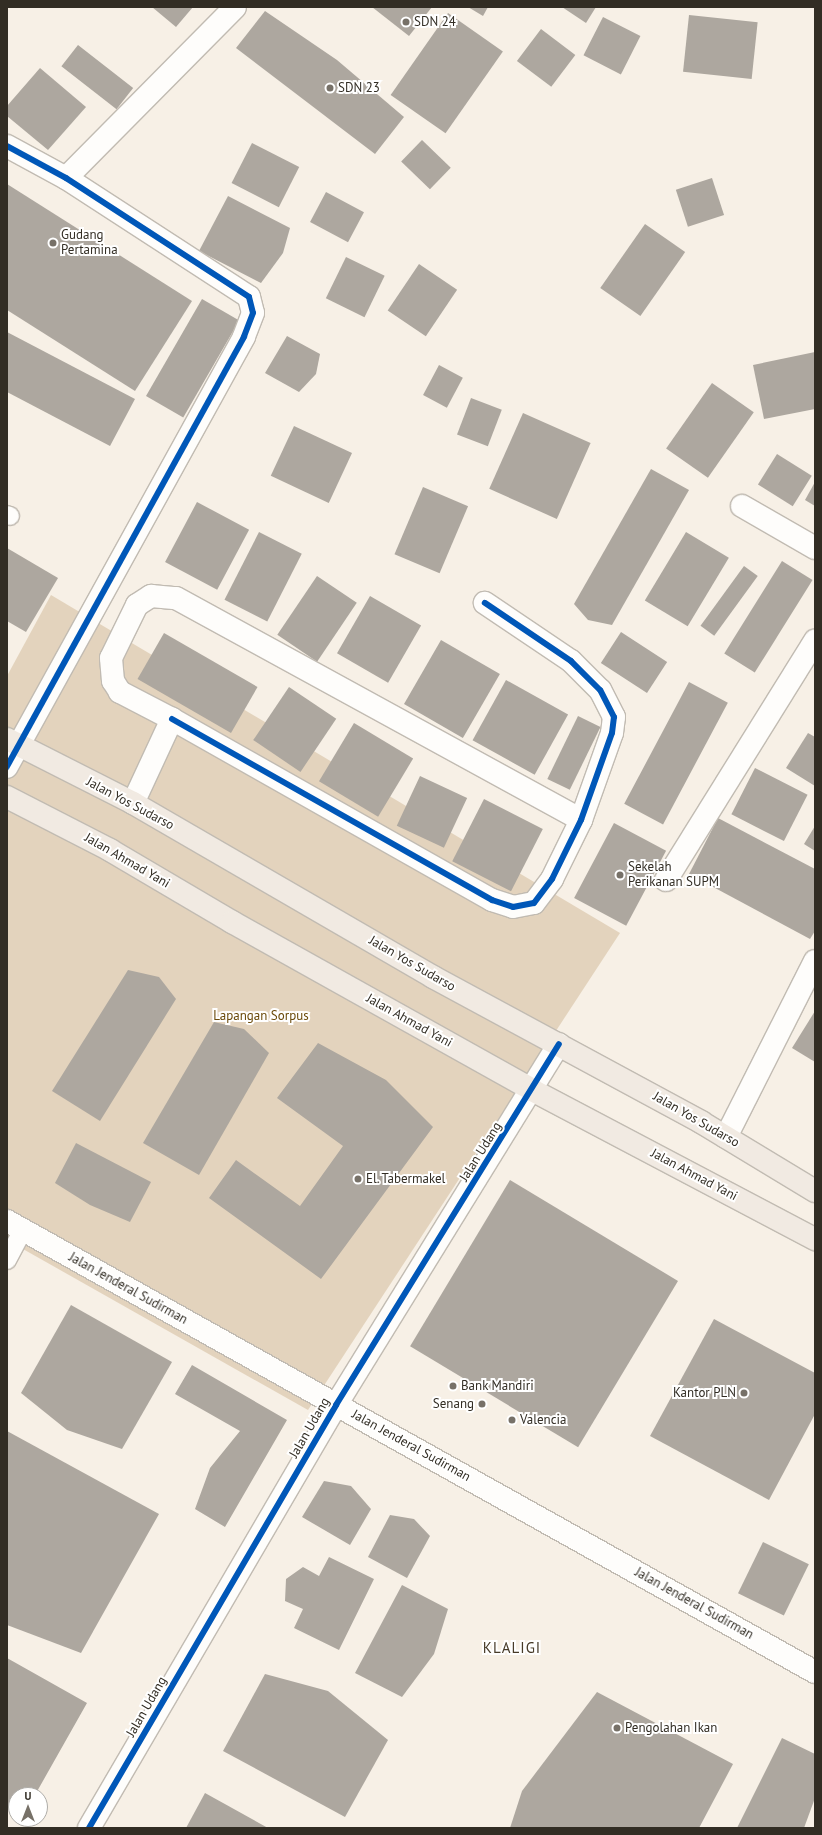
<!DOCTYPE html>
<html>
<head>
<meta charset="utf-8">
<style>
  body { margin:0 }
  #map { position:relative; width:822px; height:1835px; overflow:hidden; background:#f7f0e6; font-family:"PT Sans",sans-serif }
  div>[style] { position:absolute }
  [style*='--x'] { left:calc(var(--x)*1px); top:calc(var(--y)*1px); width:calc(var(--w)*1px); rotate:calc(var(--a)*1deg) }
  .green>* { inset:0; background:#e3d3bd }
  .building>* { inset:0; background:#ada79f; transform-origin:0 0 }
  .roads { filter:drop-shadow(1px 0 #c1bbb2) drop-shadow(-1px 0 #c1bbb2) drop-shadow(0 1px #c1bbb2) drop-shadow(0 -1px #c1bbb2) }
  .service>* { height:18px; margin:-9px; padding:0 9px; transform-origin:9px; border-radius:9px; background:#fefdfb }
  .minor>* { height:22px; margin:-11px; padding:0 11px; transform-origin:11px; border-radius:11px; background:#fefdfb }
  .secondary>* { height:22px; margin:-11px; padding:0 11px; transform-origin:11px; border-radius:11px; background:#fefdfb }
  .trunk>* { height:22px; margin:-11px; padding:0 11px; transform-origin:11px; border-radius:11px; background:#f1eae2 }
  .cycleway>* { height:6px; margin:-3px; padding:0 3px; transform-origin:3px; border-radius:3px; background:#0057b8 }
  .dots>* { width:11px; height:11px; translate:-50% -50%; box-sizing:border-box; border:2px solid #fff; border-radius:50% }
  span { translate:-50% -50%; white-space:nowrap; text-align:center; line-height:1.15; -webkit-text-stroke:4px #fff; paint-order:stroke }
  .poi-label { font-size:13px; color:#322d24 }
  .left { translate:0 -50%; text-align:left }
  .right { translate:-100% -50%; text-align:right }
  .street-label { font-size:13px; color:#322d24 }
  .park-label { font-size:13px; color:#6a4909 }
  .quarter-label { font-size:15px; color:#473b29; letter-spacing:1px }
  .frame { position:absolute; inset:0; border:8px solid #322d24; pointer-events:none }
  .north { position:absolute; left:8px; top:1787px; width:40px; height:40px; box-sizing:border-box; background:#fff; border:1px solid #adaba7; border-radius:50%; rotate:0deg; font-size:11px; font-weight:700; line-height:16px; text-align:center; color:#322d24 }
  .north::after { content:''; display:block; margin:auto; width:14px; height:18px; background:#777168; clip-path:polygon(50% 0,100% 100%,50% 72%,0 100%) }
</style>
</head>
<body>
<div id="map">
  <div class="green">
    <i style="clip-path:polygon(51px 595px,620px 933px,308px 1410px,7px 1240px,7px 676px)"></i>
  </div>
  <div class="building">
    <i style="clip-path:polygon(152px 7px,193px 7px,176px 27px)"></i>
    <i style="clip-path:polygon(372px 7px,432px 7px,409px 36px)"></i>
    <i style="clip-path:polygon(468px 7px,488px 7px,483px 16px)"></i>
    <i style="clip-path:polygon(562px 7px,596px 7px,586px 23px)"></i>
    <i style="clip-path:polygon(265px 11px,337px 60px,404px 117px,375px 154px,236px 48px)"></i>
    <i style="left:448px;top:13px;width:67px;height:100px;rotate:35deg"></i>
    <i style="left:689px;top:15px;width:69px;height:57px;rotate:6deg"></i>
    <i style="left:603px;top:17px;width:42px;height:43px;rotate:27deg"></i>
    <i style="left:541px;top:29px;width:43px;height:40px;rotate:37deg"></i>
    <i style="left:78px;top:45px;width:70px;height:27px;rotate:38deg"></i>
    <i style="clip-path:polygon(40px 68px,86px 107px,48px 150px,7px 116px,7px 106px)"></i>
    <i style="left:422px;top:140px;width:40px;height:30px;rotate:44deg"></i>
    <i style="left:252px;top:143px;width:53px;height:45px;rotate:27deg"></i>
    <i style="left:712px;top:178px;width:39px;height:38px;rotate:72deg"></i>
    <i style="clip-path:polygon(7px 184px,192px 301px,135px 391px,7px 310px)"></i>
    <i style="left:326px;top:192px;width:43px;height:34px;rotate:28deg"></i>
    <i style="clip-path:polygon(228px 196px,290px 228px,283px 253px,261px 283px,199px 251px)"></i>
    <i style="left:645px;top:224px;width:49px;height:78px;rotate:35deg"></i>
    <i style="left:346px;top:257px;width:43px;height:46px;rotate:26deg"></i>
    <i style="left:419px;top:264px;width:46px;height:56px;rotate:34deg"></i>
    <i style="left:202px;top:299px;width:43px;height:112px;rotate:30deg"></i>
    <i style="clip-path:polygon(7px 332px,135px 399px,110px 446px,7px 392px)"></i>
    <i style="clip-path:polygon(287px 336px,320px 354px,316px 374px,299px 392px,265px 373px)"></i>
    <i style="clip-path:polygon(815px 352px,815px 409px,764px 419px,753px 365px)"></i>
    <i style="left:439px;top:365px;width:27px;height:34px;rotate:28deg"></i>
    <i style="left:712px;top:383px;width:51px;height:80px;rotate:35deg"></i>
    <i style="left:471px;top:398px;width:33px;height:39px;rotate:21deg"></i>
    <i style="left:523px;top:413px;width:74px;height:83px;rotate:24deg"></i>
    <i style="left:294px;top:426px;width:64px;height:55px;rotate:25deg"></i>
    <i style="left:777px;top:454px;width:41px;height:36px;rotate:32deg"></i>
    <i style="clip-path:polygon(651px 469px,689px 490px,612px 625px,588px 620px,574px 604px)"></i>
    <i style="clip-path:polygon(815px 482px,815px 506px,805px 500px)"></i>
    <i style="left:423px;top:487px;width:49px;height:73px;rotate:23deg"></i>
    <i style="left:197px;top:502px;width:59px;height:68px;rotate:28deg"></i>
    <i style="left:259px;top:532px;width:48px;height:76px;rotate:27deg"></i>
    <i style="left:686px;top:532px;width:50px;height:80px;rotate:31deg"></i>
    <i style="clip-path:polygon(7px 548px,58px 578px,26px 632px,7px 621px)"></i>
    <i style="left:782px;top:561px;width:36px;height:109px;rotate:32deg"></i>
    <i style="left:744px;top:566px;width:17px;height:74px;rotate:36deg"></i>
    <i style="left:317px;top:576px;width:48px;height:71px;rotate:34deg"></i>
    <i style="left:370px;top:596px;width:59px;height:66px;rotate:30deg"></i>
    <i style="left:621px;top:632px;width:55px;height:37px;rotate:33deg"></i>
    <i style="left:164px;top:633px;width:108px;height:53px;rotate:30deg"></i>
    <i style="left:441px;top:640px;width:68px;height:74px;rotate:30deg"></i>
    <i style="left:506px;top:680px;width:71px;height:69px;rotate:29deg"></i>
    <i style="left:689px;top:682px;width:44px;height:138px;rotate:28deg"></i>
    <i style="left:289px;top:687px;width:57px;height:64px;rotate:34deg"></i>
    <i style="left:578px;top:716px;width:25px;height:70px;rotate:26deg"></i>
    <i style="left:354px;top:723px;width:69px;height:68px;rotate:31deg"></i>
    <i style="clip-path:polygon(808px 733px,815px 737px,815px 786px,786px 768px)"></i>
    <i style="left:755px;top:768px;width:59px;height:52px;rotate:27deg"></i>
    <i style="left:420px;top:776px;width:52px;height:55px;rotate:25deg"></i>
    <i style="left:484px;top:799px;width:66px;height:70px;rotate:27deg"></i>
    <i style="clip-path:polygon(718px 818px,815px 869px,815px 931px,810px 939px,689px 874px)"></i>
    <i style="left:614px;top:823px;width:59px;height:85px;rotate:28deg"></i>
    <i style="clip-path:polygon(815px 826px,815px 851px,804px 844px)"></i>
    <i style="clip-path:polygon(128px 970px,159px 977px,176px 999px,100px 1121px,52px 1091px)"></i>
    <i style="clip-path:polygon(815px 1011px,815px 1062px,792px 1048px)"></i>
    <i style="clip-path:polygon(214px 1022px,244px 1029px,269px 1053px,199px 1175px,143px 1143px)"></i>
    <i style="clip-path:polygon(318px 1043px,386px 1080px,433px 1127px,321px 1279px,209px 1198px,236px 1160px,300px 1206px,343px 1146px,277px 1098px)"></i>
    <i style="clip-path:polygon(76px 1143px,151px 1182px,130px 1222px,90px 1205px,55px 1183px)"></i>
    <i style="left:510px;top:1180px;width:196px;height:194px;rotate:31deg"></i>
    <i style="clip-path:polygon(71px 1305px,172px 1362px,122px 1449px,67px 1430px,21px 1393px)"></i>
    <i style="clip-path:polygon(714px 1319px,815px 1373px,815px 1414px,769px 1500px,650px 1436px)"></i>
    <i style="clip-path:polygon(192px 1365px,287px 1420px,225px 1527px,195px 1509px,210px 1468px,240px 1431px,175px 1394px)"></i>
    <i style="clip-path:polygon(7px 1431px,159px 1514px,81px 1653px,7px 1625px)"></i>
    <i style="clip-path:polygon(324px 1481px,351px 1486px,371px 1509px,350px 1545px,302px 1517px)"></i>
    <i style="clip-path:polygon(390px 1515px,414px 1519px,430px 1536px,407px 1578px,368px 1557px)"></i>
    <i style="left:763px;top:1542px;width:51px;height:57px;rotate:26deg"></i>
    <i style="clip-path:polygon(329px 1557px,374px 1579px,339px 1650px,294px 1628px,303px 1609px,285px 1601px,286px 1579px,303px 1567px,319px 1576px)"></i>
    <i style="clip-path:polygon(402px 1585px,448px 1609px,434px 1654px,402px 1697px,355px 1673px)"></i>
    <i style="clip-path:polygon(7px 1658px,87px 1703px,35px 1795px,16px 1795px,16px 1810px,7px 1806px)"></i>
    <i style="clip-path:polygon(265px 1674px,328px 1691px,388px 1740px,345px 1817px,223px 1751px)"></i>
    <i style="clip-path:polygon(597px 1692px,733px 1764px,699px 1828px,510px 1828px,522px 1791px)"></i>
    <i style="clip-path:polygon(782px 1738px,815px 1754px,815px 1798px,804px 1828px,737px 1828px)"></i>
    <i style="clip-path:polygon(205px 1793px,268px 1828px,186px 1828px)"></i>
  </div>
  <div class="roads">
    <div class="service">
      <i style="--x:7;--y:515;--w:3;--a:18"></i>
      <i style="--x:7;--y:1260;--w:34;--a:-62"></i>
    </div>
    <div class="minor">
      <i style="--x:7;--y:146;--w:67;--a:28.5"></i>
      <i style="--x:66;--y:178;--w:218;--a:33"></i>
      <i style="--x:249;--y:297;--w:16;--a:76"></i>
      <i style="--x:253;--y:313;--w:26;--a:111"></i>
      <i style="--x:244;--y:337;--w:491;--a:118.9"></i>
      <i style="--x:66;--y:178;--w:240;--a:-45.3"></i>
      <i style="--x:742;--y:506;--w:84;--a:29.9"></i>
      <i style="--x:172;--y:719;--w:368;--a:29.5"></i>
      <i style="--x:492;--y:900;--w:22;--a:18"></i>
      <i style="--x:513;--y:907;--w:21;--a:-11"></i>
      <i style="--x:534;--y:903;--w:30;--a:-53"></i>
      <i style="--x:552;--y:879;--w:66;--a:-63.8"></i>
      <i style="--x:581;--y:820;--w:92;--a:-70.4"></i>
      <i style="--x:612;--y:733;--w:16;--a:-83"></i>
      <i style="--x:614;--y:717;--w:30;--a:-117"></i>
      <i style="--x:600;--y:690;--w:41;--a:-135"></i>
      <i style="--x:571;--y:661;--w:104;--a:-146"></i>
      <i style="--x:133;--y:803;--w:93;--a:-65.1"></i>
      <i style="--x:172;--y:719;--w:59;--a:-152.6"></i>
      <i style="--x:120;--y:692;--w:13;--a:-122"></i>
      <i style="--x:113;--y:681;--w:23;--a:-95"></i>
      <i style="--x:111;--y:658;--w:59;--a:-63.9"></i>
      <i style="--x:137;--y:605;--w:17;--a:-33"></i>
      <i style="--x:151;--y:596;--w:25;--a:5"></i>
      <i style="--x:176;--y:598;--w:462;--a:28.7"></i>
      <i style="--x:666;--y:880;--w:282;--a:-58.1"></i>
      <i style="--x:726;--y:1137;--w:197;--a:-63.2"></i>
      <i style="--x:89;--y:1828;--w:490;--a:-59.7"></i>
      <i style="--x:336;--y:1405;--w:424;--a:-58.3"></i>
    </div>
    <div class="secondary">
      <i style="--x:7;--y:1221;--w:925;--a:29.17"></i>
    </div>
    <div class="trunk">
      <i style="--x:7;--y:739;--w:141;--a:26.9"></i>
      <i style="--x:133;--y:803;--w:347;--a:30.1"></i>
      <i style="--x:433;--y:977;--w:305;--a:28.4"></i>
      <i style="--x:701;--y:1122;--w:133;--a:31.2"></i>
      <i style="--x:7;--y:797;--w:116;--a:27.2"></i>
      <i style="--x:110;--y:850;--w:142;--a:30.5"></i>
      <i style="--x:232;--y:922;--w:344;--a:29.2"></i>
      <i style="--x:532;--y:1090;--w:320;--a:27.8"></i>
    </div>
  </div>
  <div class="cycleway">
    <i style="--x:7;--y:146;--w:67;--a:28.5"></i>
    <i style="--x:66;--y:178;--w:218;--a:33"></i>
    <i style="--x:249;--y:297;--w:16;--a:76"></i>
    <i style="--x:253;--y:313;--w:26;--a:111"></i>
    <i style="--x:244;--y:337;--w:491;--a:118.9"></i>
    <i style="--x:172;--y:719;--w:368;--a:29.5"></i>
    <i style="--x:492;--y:900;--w:22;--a:18"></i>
    <i style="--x:513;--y:907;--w:21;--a:-11"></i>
    <i style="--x:534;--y:903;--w:30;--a:-53"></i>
    <i style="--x:552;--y:879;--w:66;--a:-63.8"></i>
    <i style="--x:581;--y:820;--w:92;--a:-70.4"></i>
    <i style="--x:612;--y:733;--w:16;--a:-83"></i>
    <i style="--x:614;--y:717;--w:30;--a:-117"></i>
    <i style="--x:600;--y:690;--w:41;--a:-135"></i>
    <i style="--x:571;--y:661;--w:104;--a:-146"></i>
    <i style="--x:89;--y:1828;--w:490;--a:-59.7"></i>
    <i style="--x:336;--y:1405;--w:424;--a:-58.3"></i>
  </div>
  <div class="dots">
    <i style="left:406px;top:22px;background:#777168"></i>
    <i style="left:330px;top:88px;background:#777168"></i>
    <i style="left:53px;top:243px;background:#777168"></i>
    <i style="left:620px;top:875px;background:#777168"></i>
    <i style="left:358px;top:1179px;background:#777168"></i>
    <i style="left:453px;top:1386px;background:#777168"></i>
    <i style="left:744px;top:1393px;background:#777168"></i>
    <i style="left:482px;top:1404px;background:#777168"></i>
    <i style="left:512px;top:1420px;background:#777168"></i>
    <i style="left:617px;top:1728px;background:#777168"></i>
  </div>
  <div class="poi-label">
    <span class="left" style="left:414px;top:22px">SDN 24</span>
    <span class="left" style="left:338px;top:88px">SDN 23</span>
    <span class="left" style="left:61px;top:243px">Gudang<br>Pertamina</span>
    <span class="left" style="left:628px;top:875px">Sekelah<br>Perikanan SUPM</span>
    <span class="left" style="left:366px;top:1179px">El. Tabermakel</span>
    <span class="left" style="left:461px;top:1386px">Bank Mandiri</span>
    <span class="right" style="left:736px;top:1393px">Kantor PLN</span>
    <span class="right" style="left:474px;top:1404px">Senang</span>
    <span class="left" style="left:520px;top:1420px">Valencia</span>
    <span class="left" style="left:625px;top:1728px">Pengolahan Ikan</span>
  </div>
  <div class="street-label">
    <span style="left:130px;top:804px;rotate:28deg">Jalan Yos Sudarso</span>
    <span style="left:127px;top:861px;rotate:30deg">Jalan Ahmad Yani</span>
    <span style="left:412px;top:964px;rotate:30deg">Jalan Yos Sudarso</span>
    <span style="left:409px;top:1021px;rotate:29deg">Jalan Ahmad Yani</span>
    <span style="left:696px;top:1120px;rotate:30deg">Jalan Yos Sudarso</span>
    <span style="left:481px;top:1152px;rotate:-58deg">Jalan Udang</span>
    <span style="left:694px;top:1175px;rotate:28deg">Jalan Ahmad Yani</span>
    <span style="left:128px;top:1289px;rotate:29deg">Jalan Jenderal Sudirman</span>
    <span style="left:310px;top:1428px;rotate:-60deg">Jalan Udang</span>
    <span style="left:411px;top:1446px;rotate:29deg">Jalan Jenderal Sudirman</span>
    <span style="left:694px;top:1604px;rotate:29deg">Jalan Jenderal Sudirman</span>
    <span style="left:147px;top:1707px;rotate:-60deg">Jalan Udang</span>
  </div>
  <div class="park-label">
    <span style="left:261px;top:1016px">Lapangan Sorpus</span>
  </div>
  <div class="quarter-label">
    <span style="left:512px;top:1648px">KLALIGI</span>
  </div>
  <div class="frame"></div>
  <div class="north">U</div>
</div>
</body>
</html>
